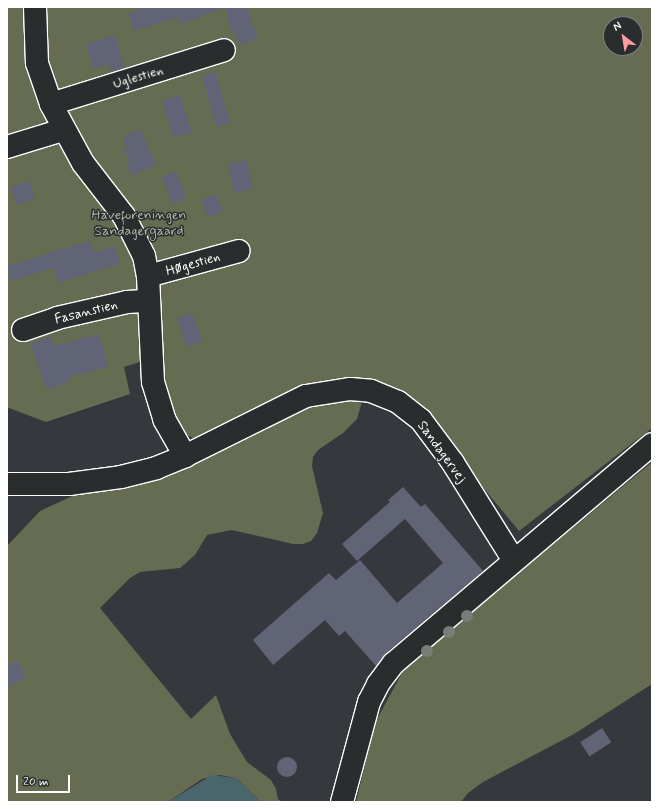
<!DOCTYPE html>
<html>
<head>
<meta charset="utf-8">
<style>
  body { margin:0 }
  #map { position:relative; width:659px; height:809px; overflow:hidden; background:#35383c; font-family:Mynerve,sans-serif }
  div>[style] { position:absolute }
  [style*='--x'] { left:calc(var(--x)*1px); top:calc(var(--y)*1px); width:calc(var(--w)*1px); rotate:calc(var(--a)*1deg) }
  .green>* { inset:0; background:#666c52 }
  .water>* { inset:0; background:#4a666d }
  .building>* { inset:0; background:#616476; transform-origin:0 0 }
  .round { border-radius:50% }
  .roads { filter:drop-shadow(1px 0 #fff) drop-shadow(-1px 0 #fff) drop-shadow(0 1px #fff) drop-shadow(0 -1px #fff) }
  .minor>* { height:22px; margin:-11px; padding:0 11px; transform-origin:11px; border-radius:11px; background:#2a2d2e }
  .trees>* { width:12px; height:12px; margin:-6px; border-radius:50%; background:#7a7d77 }
  span { translate:-50% -50%; white-space:nowrap; text-align:center; line-height:1.15; -webkit-text-stroke:3px #2a2d2e; paint-order:stroke }
  .street-label { font-size:14px; color:#fff }
  .park-label { font-size:14px; color:#b2b6a8 }
  .frame { position:absolute; inset:0; border:8px solid #fff; pointer-events:none }
  .north { position:absolute; left:603px; top:16px; width:40px; height:40px; box-sizing:border-box; background:#2a2d2e; border:1px solid #7f8182; border-radius:50%; rotate:329deg; font-size:11px; font-weight:700; line-height:16px; text-align:center; color:#fff }
  .north::after { content:''; display:block; margin:auto; width:14px; height:18px; background:#ff9aa2; clip-path:polygon(50% 0,100% 100%,50% 72%,0 100%) }
  .scale { position:absolute; left:16px; top:775px; width:54px; height:18px; box-sizing:border-box; border:2px solid #fff; border-top:0; padding-left:5px; font-size:12px; line-height:14px; white-space:nowrap; color:#fff; -webkit-text-stroke:3px #2a2d2e; paint-order:stroke }
</style>
</head>
<body>
<div id="map">
  <div class="green">
    <i style="clip-path:polygon(evenodd,7px 7px,652px 7px,652px 428px,519px 531px,409px 398px,356px 382px,198px 441px,178px 430px,163px 394px,158px 356px,124px 367px,130px 394px,46px 422px,9px 408px,7px 409px,7px 7px,611px 24px,635px 24px,635px 48px,611px 48px,611px 24px)"></i>
    <i style="clip-path:polygon(364px 395px,357px 419px,343px 433px,318px 450px,313px 457px,312px 466px,323px 513px,317px 533px,311px 541px,303px 544px,293px 544px,232px 530px,207px 535px,195px 555px,180px 568px,140px 572px,130px 578px,100px 608px,191px 719px,216px 695px,230px 734px,247px 762px,271px 780px,276px 789px,278px 799px,282px 802px,261px 802px,236px 778px,220px 775px,202px 779px,168px 802px,7px 802px,7px 546px,40px 511px,83px 491px,159px 480px,241px 442px,301px 408px)"></i>
    <i style="clip-path:polygon(652px 462px,652px 684px,574px 734px,483px 782px,468px 793px,461px 802px,356px 802px,375px 723px,404px 669px)"></i>
  </div>
  <div class="water">
    <i style="clip-path:polygon(212px 775px,236px 778px,261px 802px,168px 802px)"></i>
  </div>
  <div class="building">
    <i style="clip-path:polygon(138px 7px,221px 7px,222px 9px,180px 24px,178px 17px,134px 31px,128px 13px,139px 10px)"></i>
    <i style="clip-path:polygon(225px 7px,247px 7px,258px 39px,239px 45px,234px 30px,231px 31px)"></i>
    <i style="clip-path:polygon(115px 35px,124px 68px,111px 72px,108px 64px,93px 69px,86px 44px)"></i>
    <i style="left:216px;top:72px;width:53px;height:14px;rotate:75deg"></i>
    <i style="left:180px;top:95px;width:39px;height:19px;rotate:73deg"></i>
    <i style="clip-path:polygon(140px 129px,156px 164px,132px 176px,126px 164px,130px 162px,123px 148px,127px 147px,123px 137px)"></i>
    <i style="left:246px;top:160px;width:29px;height:19px;rotate:76deg"></i>
    <i style="left:176px;top:171px;width:29px;height:15px;rotate:70deg"></i>
    <i style="left:29px;top:181px;width:19px;height:19px;rotate:72deg"></i>
    <i style="left:216px;top:194px;width:19px;height:16px;rotate:69deg"></i>
    <i style="clip-path:polygon(89px 241px,94px 253px,114px 246px,120px 263px,59px 283px,54px 268px,11px 281px,7px 266px)"></i>
    <i style="left:192px;top:313px;width:30px;height:16px;rotate:70deg"></i>
    <i style="clip-path:polygon(99px 334px,108px 367px,69px 377px,70px 381px,47px 390px,30px 344px,50px 336px,54px 346px)"></i>
    <i style="clip-path:polygon(403px 487px,421px 507px,425px 504px,483px 571px,386px 653px,376px 666px,345px 631px,339px 636px,325px 620px,273px 665px,253px 640px,329px 573px,336px 580px,360px 560px,397px 603px,443px 563px,405px 519px,357px 561px,342px 544px,390px 502px,388px 500px)"></i>
    <i style="clip-path:polygon(17px 660px,26px 677px,7px 688px,7px 666px)"></i>
    <i style="left:602px;top:728px;width:17px;height:26px;rotate:57deg"></i>
    <i class="round" style="left:277px;top:757px;width:20px;height:20px"></i>
  </div>
  <div class="roads">
    <div class="minor">
      <i style="--x:35;--y:7;--w:56;--a:88"></i>
      <i style="--x:37;--y:63;--w:43;--a:71.1"></i>
      <i style="--x:51;--y:104;--w:67;--a:61.5"></i>
      <i style="--x:83;--y:163;--w:67;--a:52.3"></i>
      <i style="--x:124;--y:216;--w:45;--a:63.4"></i>
      <i style="--x:144;--y:256;--w:20;--a:79"></i>
      <i style="--x:148;--y:276;--w:106;--a:87.3"></i>
      <i style="--x:153;--y:382;--w:39;--a:73"></i>
      <i style="--x:164;--y:419;--w:43;--a:60.4"></i>
      <i style="--x:51;--y:104;--w:181;--a:-17.3"></i>
      <i style="--x:7;--y:147;--w:59;--a:-16.9"></i>
      <i style="--x:148;--y:276;--w:94;--a:-15.4"></i>
      <i style="--x:23;--y:330;--w:36;--a:-19"></i>
      <i style="--x:57;--y:318;--w:72;--a:-12.9"></i>
      <i style="--x:127;--y:302;--w:22;--a:-3"></i>
      <i style="--x:7;--y:484;--w:62;--a:0"></i>
      <i style="--x:69;--y:484;--w:52;--a:-7.7"></i>
      <i style="--x:121;--y:477;--w:36;--a:-14"></i>
      <i style="--x:156;--y:468;--w:31;--a:-22"></i>
      <i style="--x:185;--y:456;--w:135;--a:-26.4"></i>
      <i style="--x:306;--y:396;--w:45;--a:-9"></i>
      <i style="--x:350;--y:389;--w:21;--a:5"></i>
      <i style="--x:371;--y:391;--w:29;--a:22"></i>
      <i style="--x:398;--y:402;--w:29;--a:38"></i>
      <i style="--x:421;--y:420;--w:54;--a:53.3"></i>
      <i style="--x:453;--y:463;--w:113;--a:58"></i>
      <i style="--x:342;--y:802;--w:104;--a:-74.9"></i>
      <i style="--x:369;--y:702;--w:20;--a:-63"></i>
      <i style="--x:378;--y:684;--w:26;--a:-53"></i>
      <i style="--x:394;--y:663;--w:338;--a:-40.3"></i>
    </div>
  </div>
  <div class="trees">
    <i style="left:467px;top:616px"></i>
    <i style="left:449px;top:632px"></i>
    <i style="left:427px;top:651px"></i>
  </div>
  <div class="street-label">
    <span style="left:138px;top:77px;rotate:-17deg">Uglestien</span>
    <span style="left:193px;top:264px;rotate:-16deg">Høgestien</span>
    <span style="left:86px;top:312px;rotate:-14deg">Fasanstien</span>
    <span style="left:442px;top:452px;rotate:54deg">Sandagervej</span>
  </div>
  <div class="park-label">
    <span style="left:139px;top:223px">Haveforeningen<br>Sandagergaard</span>
  </div>
  <div class="frame"></div>
  <div class="north">N</div>
  <div class="scale">20 m</div>
</div>
</body>
</html>
